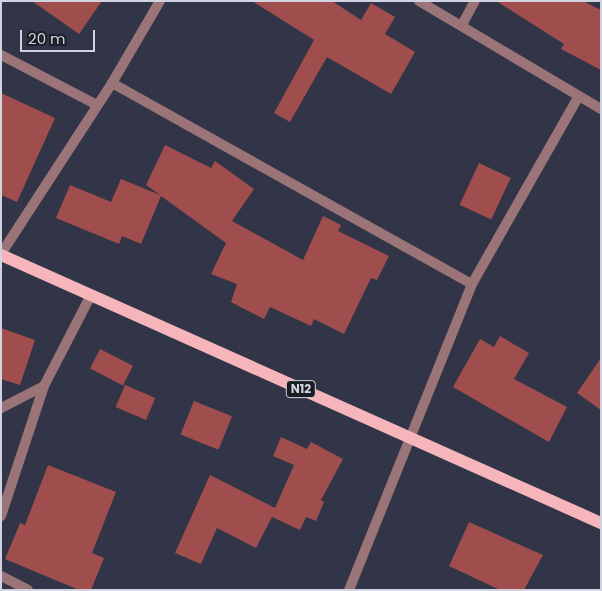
<!DOCTYPE html>
<html>
<head>
<meta charset="utf-8">
<style>
  body { margin:0 }
  #map { position:relative; width:602px; height:591px; overflow:hidden; background:#313547; font-family:Poppins,sans-serif }
  div>[style] { position:absolute }
  [style*='--x'] { left:calc(var(--x)*1px); top:calc(var(--y)*1px); width:calc(var(--w)*1px); rotate:calc(var(--a)*1deg) }
  .building>* { inset:0; background:#a04d4d; transform-origin:0 0 }
  .minor>* { height:10px; margin:-5px; padding:0 5px; transform-origin:5px; border-radius:5px; background:#9b7477 }
  .primary>* { height:12px; margin:-6px; padding:0 6px; transform-origin:6px; border-radius:6px; background:#f6b5bb }
  span { translate:-50% -50%; white-space:nowrap; text-align:center; line-height:1.15; -webkit-text-stroke:5px #1b1d25; paint-order:stroke }
  .shield-label span { padding:1px 4px; background:#1b1d25; border:1px solid; border-radius:4px; -webkit-text-stroke-width:0 }
  .shield-label { font-size:12px; color:#d1d4e0; font-weight:700 }
  .frame { position:absolute; inset:0; border:2px solid #d1d4e0; pointer-events:none }
  .scale { position:absolute; left:20px; top:30px; width:75px; height:22px; box-sizing:border-box; border:2px solid #d1d4e0; border-top:0; padding-left:6px; font-size:15px; line-height:18px; white-space:nowrap; color:#d1d4e0; -webkit-text-stroke:4px #1b1d25; paint-order:stroke }
</style>
</head>
<body>
<div id="map">
  <div class="building">
    <i style="clip-path:polygon(32px 1px,102px 1px,79px 34px)"></i>
    <i style="clip-path:polygon(252px 1px,332px 1px,361px 20px,371px 3px,395px 17px,385px 34px,415px 52px,391px 94px,327px 57px,290px 122px,274px 113px,314px 40px)"></i>
    <i style="clip-path:polygon(496px 1px,583px 1px,601px 10px,601px 70px,561px 49px,564px 44px)"></i>
    <i style="clip-path:polygon(1px 93px,55px 118px,17px 202px,1px 195px)"></i>
    <i style="clip-path:polygon(165px 145px,211px 168px,215px 161px,254px 189px,232px 221px,303px 260px,323px 216px,341px 225px,338px 231px,389px 256px,377px 280px,371px 278px,344px 334px,314px 319px,311px 326px,270px 307px,264px 319px,231px 302px,237px 284px,211px 274px,226px 243px,161px 196px,141px 244px,122px 236px,119px 244px,56px 218px,70px 185px,111px 202px,121px 179px,160px 195px,146px 185px)"></i>
    <i style="left:479px;top:163px;width:35px;height:46px;rotate:25deg"></i>
    <i style="clip-path:polygon(1px 328px,35px 340px,20px 385px,1px 379px)"></i>
    <i style="clip-path:polygon(500px 336px,529px 353px,514px 379px,567px 407px,549px 442px,453px 387px,480px 339px,494px 347px)"></i>
    <i style="left:100px;top:349px;width:37px;height:22px;rotate:27deg"></i>
    <i style="clip-path:polygon(601px 358px,601px 410px,577px 393px)"></i>
    <i style="left:125px;top:385px;width:33px;height:24px;rotate:23deg"></i>
    <i style="left:194px;top:401px;width:41px;height:36px;rotate:22deg"></i>
    <i style="clip-path:polygon(281px 437px,307px 449px,311px 442px,343px 459px,321px 500px,324px 502px,316px 521px,306px 517px,300px 530px,272px 517px,256px 548px,217px 528px,201px 564px,175px 553px,210px 475px,275px 508px,294px 465px,273px 456px)"></i>
    <i style="clip-path:polygon(48px 465px,116px 492px,92px 553px,104px 558px,91px 590px,79px 590px,5px 559px,20px 523px,25px 525px)"></i>
    <i style="clip-path:polygon(469px 522px,543px 555px,524px 590px,500px 590px,449px 566px)"></i>
  </div>
  <div class="minor">
    <i style="--x:419;--y:1;--w:212;--a:30.7"></i>
    <i style="--x:462;--y:25;--w:27;--a:-62"></i>
    <i style="--x:1;--y:55;--w:108;--a:27.5"></i>
    <i style="--x:112;--y:83;--w:412;--a:29.2"></i>
    <i style="--x:1;--y:254;--w:204;--a:-57"></i>
    <i style="--x:112;--y:83;--w:95;--a:-59.7"></i>
    <i style="--x:1;--y:408;--w:48;--a:-27.1"></i>
    <i style="--x:1;--y:516;--w:137;--a:-71.7"></i>
    <i style="--x:44;--y:386;--w:102;--a:-62.7"></i>
    <i style="--x:1;--y:576;--w:30;--a:27"></i>
    <i style="--x:349;--y:590;--w:330;--a:-68.1"></i>
    <i style="--x:472;--y:284;--w:216;--a:-60.4"></i>
  </div>
  <div class="primary">
    <i style="--x:1;--y:255;--w:657;--a:24.07"></i>
  </div>
  <div class="shield-label">
    <span style="left:301px;top:389px">N12</span>
  </div>
  <div class="frame"></div>
  <div class="scale">20 m</div>
</div>
</body>
</html>
